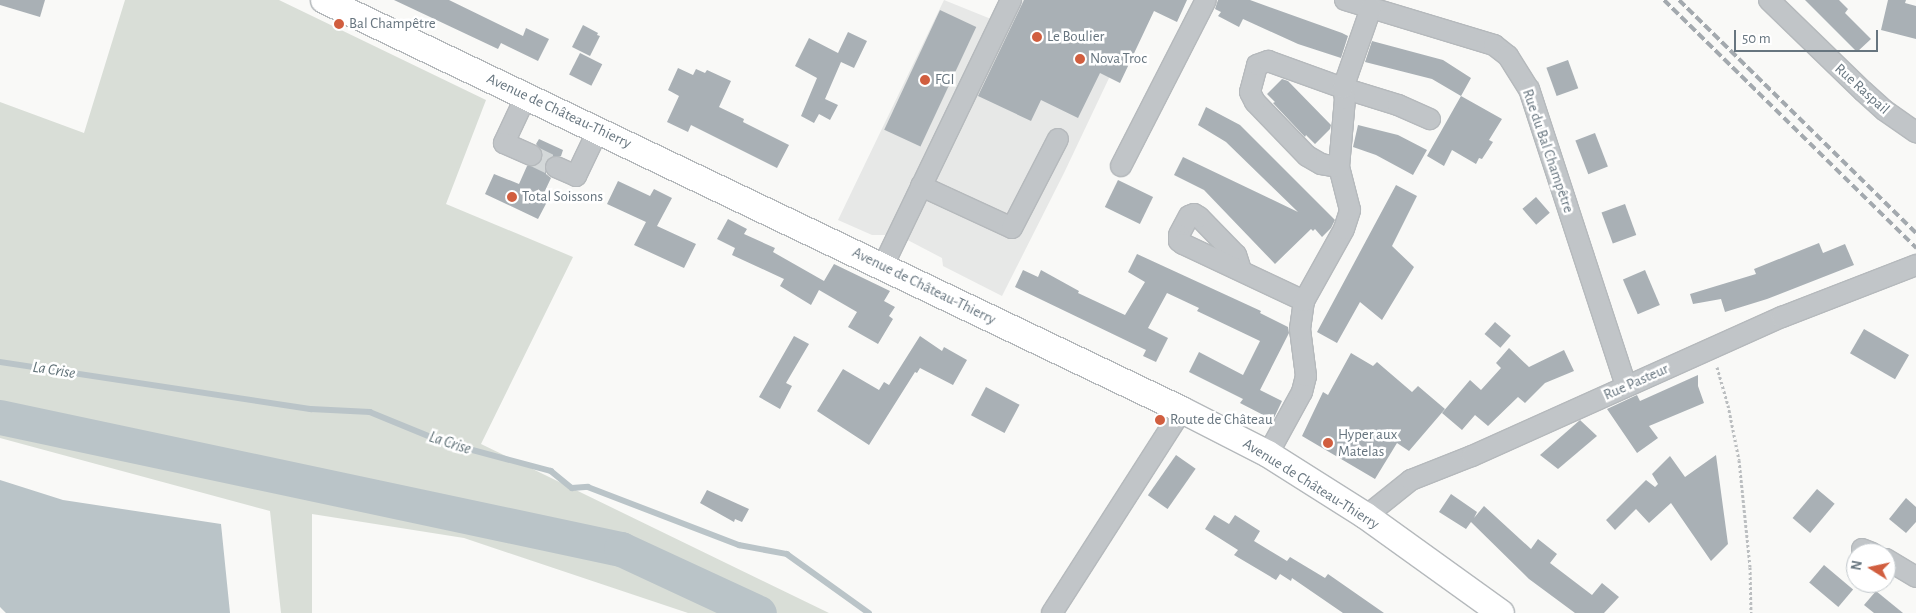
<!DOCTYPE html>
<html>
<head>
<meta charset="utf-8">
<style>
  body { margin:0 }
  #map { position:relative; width:1916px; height:613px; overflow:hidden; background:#f9f9f7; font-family:"Alegreya Sans",sans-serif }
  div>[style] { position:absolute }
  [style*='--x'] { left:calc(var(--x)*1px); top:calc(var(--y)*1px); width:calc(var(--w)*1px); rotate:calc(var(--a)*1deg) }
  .built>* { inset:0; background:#e7e8e7 }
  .green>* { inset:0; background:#d9ded7 }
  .water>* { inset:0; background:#bac4c8 }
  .stream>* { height:5.5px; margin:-2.75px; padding:0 2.75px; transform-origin:2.75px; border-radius:2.75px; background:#bac4c8 }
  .river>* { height:35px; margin:-17.5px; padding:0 17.5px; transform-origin:17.5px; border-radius:17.5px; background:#bac4c8 }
  .building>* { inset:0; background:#a9b0b5; transform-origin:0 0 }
  .minor-tunnel>* { height:20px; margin-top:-10px; transform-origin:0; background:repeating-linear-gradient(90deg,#d4d8d9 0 20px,transparent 0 30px) }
  .path>* { height:3px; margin-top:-1.5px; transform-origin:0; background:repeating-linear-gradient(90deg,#bbbec0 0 2.5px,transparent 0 5px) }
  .roads { filter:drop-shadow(1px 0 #b5b9bc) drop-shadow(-1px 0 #b5b9bc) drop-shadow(0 1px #b5b9bc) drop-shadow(0 -1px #b5b9bc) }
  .minor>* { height:20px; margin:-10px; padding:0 10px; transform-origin:10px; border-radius:10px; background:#c1c5c8 }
  .major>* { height:26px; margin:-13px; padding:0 13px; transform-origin:13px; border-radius:13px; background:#fff }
  .rail>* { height:4px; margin-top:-2px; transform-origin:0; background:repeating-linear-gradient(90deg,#a3a9ae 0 8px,transparent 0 12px) }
  .dots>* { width:14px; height:14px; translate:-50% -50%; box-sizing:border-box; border:2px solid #fff; border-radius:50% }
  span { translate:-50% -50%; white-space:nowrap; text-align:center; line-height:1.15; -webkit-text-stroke:5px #fff; paint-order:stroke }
  .poi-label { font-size:15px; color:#67757f }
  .left { translate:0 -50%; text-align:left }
  .street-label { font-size:15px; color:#67757f }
  .water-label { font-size:16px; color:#627379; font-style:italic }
  .north { position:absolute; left:1846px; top:543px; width:50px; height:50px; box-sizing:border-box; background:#fff; border:1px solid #c2c8cc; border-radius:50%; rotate:280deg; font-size:14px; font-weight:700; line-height:20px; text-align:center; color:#67757f }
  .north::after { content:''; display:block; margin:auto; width:18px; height:22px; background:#d15e3f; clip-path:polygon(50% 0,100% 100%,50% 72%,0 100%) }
  .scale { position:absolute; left:1734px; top:30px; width:144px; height:22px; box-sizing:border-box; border:2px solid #67757f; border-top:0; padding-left:6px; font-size:15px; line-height:18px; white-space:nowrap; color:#67757f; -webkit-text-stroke:4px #fff; paint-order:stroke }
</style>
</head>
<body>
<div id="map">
  <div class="built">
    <i style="clip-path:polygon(944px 0,991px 19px,1001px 0,1146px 0,1064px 173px,1002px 296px,943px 266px,942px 258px,898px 235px,872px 235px,838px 220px)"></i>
  </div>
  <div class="green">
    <i style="clip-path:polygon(125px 0,279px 0,486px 100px,446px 204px,573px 257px,481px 444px,829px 613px,688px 613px,464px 538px,312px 514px,312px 613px,281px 613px,270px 511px,0 438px,0 102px,84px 133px)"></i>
  </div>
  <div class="water">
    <i style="clip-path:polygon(0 480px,63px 500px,221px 524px,230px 613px,6px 613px,0 607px)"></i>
  </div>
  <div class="stream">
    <i style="--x:0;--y:362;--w:315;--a:8.6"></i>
    <i style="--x:311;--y:409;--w:59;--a:2.9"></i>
    <i style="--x:370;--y:412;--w:79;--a:22.3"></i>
    <i style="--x:443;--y:442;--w:112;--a:15"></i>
    <i style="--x:551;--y:471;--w:27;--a:39"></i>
    <i style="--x:572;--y:488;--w:16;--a:-4"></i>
    <i style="--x:588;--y:487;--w:162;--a:21"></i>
    <i style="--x:739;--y:545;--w:49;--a:10.6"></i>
    <i style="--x:787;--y:554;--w:101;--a:35.7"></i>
  </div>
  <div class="river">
    <i style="--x:0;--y:417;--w:635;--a:12"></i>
    <i style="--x:621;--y:549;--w:152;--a:24.9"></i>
  </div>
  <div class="building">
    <i style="clip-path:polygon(0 0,45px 0,40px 17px,0 5px)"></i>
    <i style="clip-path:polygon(394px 0,449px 0,523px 36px,526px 28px,549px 39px,538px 61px,501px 43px,498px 49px)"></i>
    <i style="clip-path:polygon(1024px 0,1187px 0,1177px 22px,1154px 11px,1120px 83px,1100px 73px,1078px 118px,1041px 100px,1031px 121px,978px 96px)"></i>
    <i style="clip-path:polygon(1218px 0,1250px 0,1342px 33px,1348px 36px,1341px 58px,1298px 44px,1243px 19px,1239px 27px,1218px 16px,1221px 12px,1215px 9px)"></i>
    <i style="clip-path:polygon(1805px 0,1839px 0,1848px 9px,1845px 13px,1871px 39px,1857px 52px)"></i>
    <i style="clip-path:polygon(1888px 0,1906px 0,1905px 3px,1916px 6px,1916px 39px,1881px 30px)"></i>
    <i style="left:940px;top:10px;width:40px;height:132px;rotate:25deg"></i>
    <i style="clip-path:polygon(583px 25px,598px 33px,597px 35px,600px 36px,590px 56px,572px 47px)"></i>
    <i style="clip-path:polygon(848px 32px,867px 41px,854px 68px,841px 62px,825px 99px,838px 105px,830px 120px,819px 114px,814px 123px,801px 116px,817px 78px,795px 66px,809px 38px,838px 53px)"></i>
    <i style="clip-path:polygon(1372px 41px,1443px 60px,1471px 78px,1461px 96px,1432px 79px,1365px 62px)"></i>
    <i style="left:580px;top:53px;width:25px;height:24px;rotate:27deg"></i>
    <i style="left:1568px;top:60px;width:30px;height:23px;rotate:70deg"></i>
    <i style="clip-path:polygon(678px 68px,693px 75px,696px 69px,705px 73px,707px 70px,731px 81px,719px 107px,744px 119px,743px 122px,789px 145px,777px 168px,691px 125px,688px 132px,667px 122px,679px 96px,668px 90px)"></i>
    <i style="clip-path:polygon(1282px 79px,1288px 81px,1331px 125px,1330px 129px,1315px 144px,1306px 135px,1305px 137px,1273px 103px,1275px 102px,1267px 94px)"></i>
    <i style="clip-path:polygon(1461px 96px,1502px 119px,1489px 140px,1493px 142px,1482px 159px,1479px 158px,1476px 164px,1452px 150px,1444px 166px,1427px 156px)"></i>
    <i style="clip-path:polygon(1206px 107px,1240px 125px,1335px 220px,1331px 228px,1322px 237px,1315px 229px,1313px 231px,1311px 229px,1275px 264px,1204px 190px,1174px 175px,1183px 157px,1298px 212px,1226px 142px,1198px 125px)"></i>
    <i style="clip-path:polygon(1358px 125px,1398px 135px,1427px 150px,1413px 175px,1376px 155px,1353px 147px)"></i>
    <i style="left:1595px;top:133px;width:36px;height:21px;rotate:69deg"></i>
    <i style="clip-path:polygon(539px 139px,563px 150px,561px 156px,549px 157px,545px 163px,546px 174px,551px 178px,543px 195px,549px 198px,538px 219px,485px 194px,494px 174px,519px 184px,527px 166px,538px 164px,543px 154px,536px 144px)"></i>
    <i style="left:1118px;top:180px;width:39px;height:30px;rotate:26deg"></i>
    <i style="clip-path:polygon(618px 181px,650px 196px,654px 189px,672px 198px,657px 226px,696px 244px,684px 268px,634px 245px,646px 222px,607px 204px)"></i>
    <i style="clip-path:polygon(1396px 185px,1417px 196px,1392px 246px,1414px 267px,1382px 320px,1360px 302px,1337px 343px,1317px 332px)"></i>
    <i style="left:1536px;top:197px;width:21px;height:18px;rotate:49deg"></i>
    <i style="left:1625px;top:204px;width:33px;height:25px;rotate:70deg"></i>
    <i style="clip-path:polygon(728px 219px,747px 229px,744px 234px,775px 248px,773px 252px,824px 281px,834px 264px,890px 291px,884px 301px,895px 307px,889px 316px,893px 319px,878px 344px,848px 327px,857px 312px,819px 290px,811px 305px,780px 286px,784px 279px,732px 255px,735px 248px,717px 239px)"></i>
    <i style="clip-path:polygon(1819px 243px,1823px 253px,1845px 244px,1854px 265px,1767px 299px,1725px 312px,1721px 299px,1693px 304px,1690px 294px,1756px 274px,1754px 269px)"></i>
    <i style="clip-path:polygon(1137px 254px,1261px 311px,1260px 313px,1288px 327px,1289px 333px,1260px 390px,1282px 401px,1273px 420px,1240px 403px,1243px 399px,1189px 372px,1199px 352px,1243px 375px,1260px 341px,1197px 311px,1199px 308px,1167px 293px,1148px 328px,1168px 338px,1156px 362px,1143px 356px,1146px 350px,1015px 287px,1023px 270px,1038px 277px,1041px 270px,1079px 291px,1078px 293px,1125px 315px,1145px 282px,1128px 272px)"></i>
    <i style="left:1645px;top:270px;width:38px;height:24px;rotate:67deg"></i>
    <i style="left:1495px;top:322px;width:21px;height:16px;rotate:41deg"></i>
    <i style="left:1864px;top:329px;width:52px;height:28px;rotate:30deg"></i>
    <i style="clip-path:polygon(794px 336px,809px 344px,786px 383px,792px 386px,780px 409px,759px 397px)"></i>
    <i style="clip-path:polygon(920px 336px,942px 351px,944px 347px,967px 360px,953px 385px,920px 368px,917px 373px,915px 372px,869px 445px,817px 411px,843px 369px,879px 390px,884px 382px,889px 385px)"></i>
    <i style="clip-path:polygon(1509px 348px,1529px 367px,1564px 350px,1574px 371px,1545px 383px,1525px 403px,1518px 397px,1488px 426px,1475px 415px,1462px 430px,1442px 413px,1470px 380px,1481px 390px,1501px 368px,1496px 363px)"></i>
    <i style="clip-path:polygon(1351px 353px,1373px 366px,1377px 362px,1412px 392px,1418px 386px,1445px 409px,1409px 451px,1397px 443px,1375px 479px,1302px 436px,1323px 392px,1328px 395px)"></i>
    <i style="clip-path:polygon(1698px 375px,1698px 386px,1704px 403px,1649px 426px,1658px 438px,1637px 453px,1607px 409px,1637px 395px,1640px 401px)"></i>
    <i style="left:986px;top:387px;width:38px;height:32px;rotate:28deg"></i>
    <i style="clip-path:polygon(1580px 420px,1597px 436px,1558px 469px,1540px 455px)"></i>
    <i style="left:1176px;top:455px;width:24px;height:49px;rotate:35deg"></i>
    <i style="clip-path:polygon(1716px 455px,1728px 544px,1711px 561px,1671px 503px,1649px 523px,1636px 509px,1615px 530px,1606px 520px,1646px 480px,1655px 487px,1658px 484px,1652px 474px,1670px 456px,1685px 477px)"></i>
    <i style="left:1817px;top:489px;width:23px;height:38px;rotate:40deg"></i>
    <i style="clip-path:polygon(707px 490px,749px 509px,742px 522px,735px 519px,734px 522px,700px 503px)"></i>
    <i style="clip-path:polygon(1451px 494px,1477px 512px,1474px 518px,1484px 506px,1531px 549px,1538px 539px,1557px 554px,1550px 563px,1592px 595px,1602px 583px,1619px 597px,1604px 613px,1575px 613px,1529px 579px,1471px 522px,1466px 529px,1439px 512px)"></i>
    <i style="clip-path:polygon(1906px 498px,1916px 507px,1916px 522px,1906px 533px,1889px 519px)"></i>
    <i style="clip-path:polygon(1214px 515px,1229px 524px,1235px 515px,1260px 531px,1254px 541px,1287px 561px,1290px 557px,1325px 578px,1328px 574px,1384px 613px,1343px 613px,1292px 578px,1291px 581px,1280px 574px,1276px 580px,1234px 555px,1238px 550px,1205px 529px)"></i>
    <i style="left:1824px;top:565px;width:38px;height:23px;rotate:40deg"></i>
    <i style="clip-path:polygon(1876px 591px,1903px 613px,1874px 613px,1864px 605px)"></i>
  </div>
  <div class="minor-tunnel">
    <i style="--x:531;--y:155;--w:28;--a:26"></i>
  </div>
  <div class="path">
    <i style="--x:1717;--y:367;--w:40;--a:74"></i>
    <i style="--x:1728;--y:405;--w:56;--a:78.7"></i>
    <i style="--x:1739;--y:460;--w:108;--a:84.1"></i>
    <i style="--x:1750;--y:567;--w:46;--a:88.8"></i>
  </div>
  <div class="roads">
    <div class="minor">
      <i style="--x:1345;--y:0;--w:156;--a:16.8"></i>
      <i style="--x:1494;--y:45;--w:18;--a:38"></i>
      <i style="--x:1508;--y:56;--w:39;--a:58"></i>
      <i style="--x:1529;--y:89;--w:312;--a:71.9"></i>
      <i style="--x:1769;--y:0;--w:131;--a:44.1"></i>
      <i style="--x:1863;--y:91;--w:28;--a:42"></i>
      <i style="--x:1884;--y:110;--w:39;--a:35"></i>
      <i style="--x:526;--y:96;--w:52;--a:115.1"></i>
      <i style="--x:504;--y:143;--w:30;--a:24"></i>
      <i style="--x:1121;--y:166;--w:186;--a:-62.9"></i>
      <i style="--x:556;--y:167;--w:22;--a:24"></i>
      <i style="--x:576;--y:176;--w:51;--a:-64.4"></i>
      <i style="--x:1339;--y:167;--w:18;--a:-171"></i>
      <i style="--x:1321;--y:164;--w:16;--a:-150"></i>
      <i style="--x:1307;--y:156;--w:75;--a:-133.9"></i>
      <i style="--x:1255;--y:102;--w:11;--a:-117"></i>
      <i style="--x:1250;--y:92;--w:28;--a:-75"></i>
      <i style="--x:1257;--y:65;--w:12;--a:-20"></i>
      <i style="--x:1268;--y:61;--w:80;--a:19.8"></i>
      <i style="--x:1343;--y:88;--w:58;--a:17.2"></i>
      <i style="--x:1398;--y:105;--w:35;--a:24"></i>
      <i style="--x:921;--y:186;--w:100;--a:24.8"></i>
      <i style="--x:1012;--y:228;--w:100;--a:-62.7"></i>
      <i style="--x:883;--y:266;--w:295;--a:-64.3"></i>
      <i style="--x:1241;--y:270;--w:16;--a:-108"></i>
      <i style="--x:1236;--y:255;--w:53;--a:-134.2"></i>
      <i style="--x:1199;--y:217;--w:6;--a:-149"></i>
      <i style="--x:1194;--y:214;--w:5;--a:158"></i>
      <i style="--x:1189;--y:216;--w:21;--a:118"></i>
      <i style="--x:1179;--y:235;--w:6;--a:90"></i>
      <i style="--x:1179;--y:241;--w:5;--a:37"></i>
      <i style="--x:1183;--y:244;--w:134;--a:25.2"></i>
      <i style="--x:1268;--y:454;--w:71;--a:-61.3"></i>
      <i style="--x:1302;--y:392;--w:16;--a:-76"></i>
      <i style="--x:1306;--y:376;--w:47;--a:-97.3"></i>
      <i style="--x:1300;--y:329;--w:28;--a:-82"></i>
      <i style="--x:1304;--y:301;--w:82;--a:-60.9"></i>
      <i style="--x:1344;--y:229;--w:20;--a:-72"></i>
      <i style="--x:1350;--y:210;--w:44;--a:-104.3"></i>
      <i style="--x:1339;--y:167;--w:68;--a:-85"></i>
      <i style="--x:1345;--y:99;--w:11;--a:-100"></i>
      <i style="--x:1343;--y:88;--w:85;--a:-70.7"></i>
      <i style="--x:1366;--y:516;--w:58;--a:-38.7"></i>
      <i style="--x:1411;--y:480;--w:66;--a:-21.5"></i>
      <i style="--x:1472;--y:456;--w:340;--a:-24.2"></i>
      <i style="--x:1782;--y:317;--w:144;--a:-21.2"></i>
      <i style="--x:1862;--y:549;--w:11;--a:22"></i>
      <i style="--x:1886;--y:559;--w:35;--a:31"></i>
      <i style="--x:1052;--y:613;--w:241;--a:-57.4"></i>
    </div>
    <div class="major">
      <i style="--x:324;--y:0;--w:951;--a:25.54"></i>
      <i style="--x:1182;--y:410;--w:97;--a:27.1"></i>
      <i style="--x:1268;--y:454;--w:116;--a:32.3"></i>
      <i style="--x:1366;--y:516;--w:166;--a:35.7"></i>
    </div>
  </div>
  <div class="rail">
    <i style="--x:1664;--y:0;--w:354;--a:44.5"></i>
    <i style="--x:1679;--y:0;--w:332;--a:44.5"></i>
  </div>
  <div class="dots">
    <i style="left:339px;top:24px;background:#d15e3f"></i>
    <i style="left:1037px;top:37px;background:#d15e3f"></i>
    <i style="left:1080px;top:59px;background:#d15e3f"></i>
    <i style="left:925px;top:80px;background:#d15e3f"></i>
    <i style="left:512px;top:197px;background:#d15e3f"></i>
    <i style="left:1160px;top:420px;background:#d15e3f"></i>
    <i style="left:1328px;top:443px;background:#d15e3f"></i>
  </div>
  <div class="poi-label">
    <span class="left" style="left:349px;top:24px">Bal Champêtre</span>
    <span class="left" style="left:1047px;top:37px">Le Boulier</span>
    <span class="left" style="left:1090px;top:59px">Nova Troc</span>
    <span class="left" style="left:935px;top:80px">FGI</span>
    <span class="left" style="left:522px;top:197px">Total Soissons</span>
    <span class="left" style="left:1170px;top:420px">Route de Château</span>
    <span class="left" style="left:1338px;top:443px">Hyper aux<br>Matelas</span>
  </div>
  <div class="street-label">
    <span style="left:1862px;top:89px;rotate:42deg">Rue Raspail</span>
    <span style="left:559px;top:111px;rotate:25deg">Avenue de Château-Thierry</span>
    <span style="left:1548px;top:151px;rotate:71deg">Rue du Bal Champêtre</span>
    <span style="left:924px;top:286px;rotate:26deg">Avenue de Château-Thierry</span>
    <span style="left:1636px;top:382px;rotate:-24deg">Rue Pasteur</span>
    <span style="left:1311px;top:484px;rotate:32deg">Avenue de Château-Thierry</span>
  </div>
  <div class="water-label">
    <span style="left:54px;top:370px;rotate:9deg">La Crise</span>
    <span style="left:450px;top:443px;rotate:18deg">La Crise</span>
  </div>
  <div class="north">N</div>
  <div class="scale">50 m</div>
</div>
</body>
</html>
